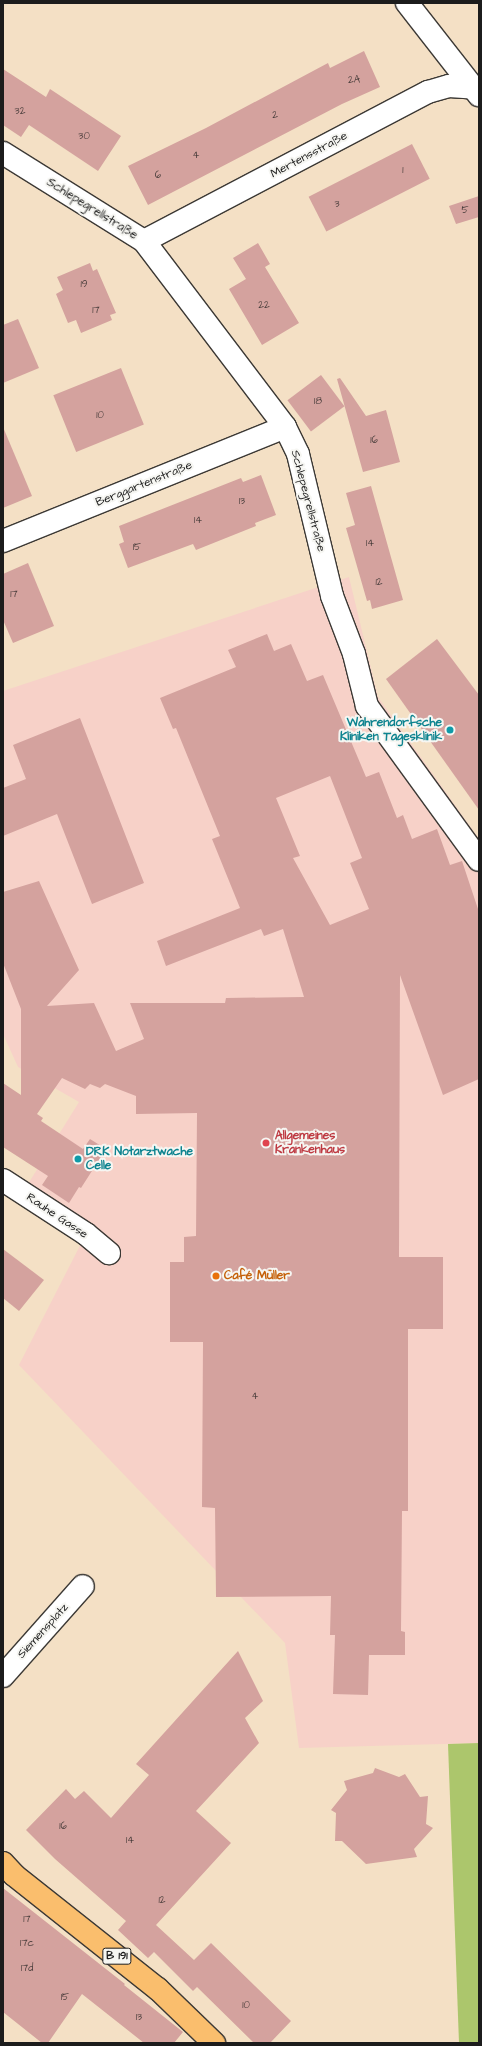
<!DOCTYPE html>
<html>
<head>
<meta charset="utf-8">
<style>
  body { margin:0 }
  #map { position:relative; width:482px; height:2046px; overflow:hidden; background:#f4e0c5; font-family:"Architects Daughter",sans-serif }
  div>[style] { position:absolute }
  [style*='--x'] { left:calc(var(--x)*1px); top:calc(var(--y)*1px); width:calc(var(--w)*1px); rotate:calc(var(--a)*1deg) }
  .built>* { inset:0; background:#f7d1c8 }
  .green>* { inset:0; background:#acc66c }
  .building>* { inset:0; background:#d4a29e; transform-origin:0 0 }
  .roads { filter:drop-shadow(1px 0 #3c3935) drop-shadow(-1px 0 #3c3935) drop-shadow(0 1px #3c3935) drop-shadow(0 -1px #3c3935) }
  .street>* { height:22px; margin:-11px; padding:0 11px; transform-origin:11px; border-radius:11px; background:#fff }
  .primary>* { height:22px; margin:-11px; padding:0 11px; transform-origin:11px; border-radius:11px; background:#fabe6d }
  .dots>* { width:11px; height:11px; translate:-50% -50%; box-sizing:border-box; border:2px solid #f6f6f2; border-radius:50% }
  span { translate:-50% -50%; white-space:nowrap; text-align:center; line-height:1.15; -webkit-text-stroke:4px #f6f6f2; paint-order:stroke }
  .number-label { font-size:10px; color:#4a3e3c }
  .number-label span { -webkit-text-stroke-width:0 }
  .shield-label span { padding:1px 3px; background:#f6f6f2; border:1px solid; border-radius:3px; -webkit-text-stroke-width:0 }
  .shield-label { font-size:11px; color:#1c1c1c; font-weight:700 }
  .street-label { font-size:12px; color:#1c1c1c }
  .culture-label { font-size:12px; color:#0d838f; font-weight:700 }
  .right { translate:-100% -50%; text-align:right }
  .left { translate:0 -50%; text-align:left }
  .health-label { font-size:12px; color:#be3a42; font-weight:700 }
  .food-label { font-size:12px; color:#c56008; font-weight:700 }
  .frame { position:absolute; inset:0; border:4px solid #1c1c1c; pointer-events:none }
</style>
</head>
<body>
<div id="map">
  <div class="built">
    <i style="clip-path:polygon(349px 577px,378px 697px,479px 839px,479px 1743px,299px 1748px,285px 1643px,19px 1365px,91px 1224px,28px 1184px,79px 1102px,18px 1067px,3px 1034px,3px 691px)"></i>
  </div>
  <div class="green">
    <i style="clip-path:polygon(479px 1743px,479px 2043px,459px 2043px,448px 1744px)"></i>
  </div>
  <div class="building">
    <i style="clip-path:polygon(364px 51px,380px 87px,342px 104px,148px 205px,128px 166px,206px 128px,328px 63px,330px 68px)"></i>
    <i style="clip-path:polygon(3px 69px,46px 97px,50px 89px,121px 136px,98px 171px,29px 125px,21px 137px,3px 125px)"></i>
    <i style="left:412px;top:144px;width:39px;height:116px;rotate:63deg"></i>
    <i style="clip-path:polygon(479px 196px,479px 217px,456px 224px,449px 206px)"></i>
    <i style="clip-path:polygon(258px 243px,270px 264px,265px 267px,299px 323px,262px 345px,229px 289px,246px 279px,233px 258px)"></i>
    <i style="clip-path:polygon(90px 263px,93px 271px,97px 269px,116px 313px,110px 315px,112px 320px,81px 333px,76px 320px,68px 323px,56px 294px,63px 290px,57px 277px)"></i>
    <i style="clip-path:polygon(18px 319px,39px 368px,3px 383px,3px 325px)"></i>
    <i style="left:121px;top:368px;width:61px;height:73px;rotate:68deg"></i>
    <i style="left:321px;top:375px;width:39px;height:42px;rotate:53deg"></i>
    <i style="clip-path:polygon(340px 378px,366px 416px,386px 410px,400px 462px,363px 472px,337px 379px)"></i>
    <i style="clip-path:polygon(3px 427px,32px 496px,3px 508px)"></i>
    <i style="clip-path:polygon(261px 475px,276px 515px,255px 523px,256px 526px,196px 550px,193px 544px,128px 568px,119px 544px,124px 542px,119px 526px,241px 478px,243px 482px)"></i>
    <i style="clip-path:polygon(371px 486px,403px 600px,372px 609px,370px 600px,367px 601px,346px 528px,355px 525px,346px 493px)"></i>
    <i style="clip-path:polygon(28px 563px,54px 626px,13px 643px,3px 620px,3px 574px)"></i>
    <i style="clip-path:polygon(evenodd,267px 634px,274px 651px,291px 644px,307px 681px,323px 675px,366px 777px,379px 772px,397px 818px,403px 815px,412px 839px,437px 829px,450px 865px,462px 861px,479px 912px,479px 1079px,443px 1095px,400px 975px,399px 1257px,443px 1257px,443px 1329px,408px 1329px,408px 1511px,402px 1511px,401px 1631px,405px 1632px,405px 1655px,369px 1655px,368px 1695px,333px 1694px,335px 1635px,330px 1635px,331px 1596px,216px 1597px,215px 1508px,202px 1507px,203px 1342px,170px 1342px,170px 1262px,184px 1262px,184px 1237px,196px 1236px,197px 1113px,136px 1114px,136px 1096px,105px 1084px,100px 1088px,90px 1084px,85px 1089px,62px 1078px,37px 1114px,43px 1118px,41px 1121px,83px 1149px,90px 1139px,106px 1149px,81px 1188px,79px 1187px,69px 1203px,42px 1185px,48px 1176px,3px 1147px,3px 1083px,21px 1095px,21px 1009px,3px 963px,3px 892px,39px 881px,79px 970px,47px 1006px,94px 1003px,116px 1051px,144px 1039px,130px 1003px,225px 1003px,226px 998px,304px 997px,283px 929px,264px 936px,261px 929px,166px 966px,157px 941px,240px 908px,212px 839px,220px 836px,176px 728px,173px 729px,160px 698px,236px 667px,228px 650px,267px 634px,330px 776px,362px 858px,350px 863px,369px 909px,330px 925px,293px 858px,300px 856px,276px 798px,330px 776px)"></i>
    <i style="clip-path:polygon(437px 639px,479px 695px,479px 810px,386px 679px)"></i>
    <i style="clip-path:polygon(80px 718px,144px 883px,92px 904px,57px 814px,3px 836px,3px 788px,26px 779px,13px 745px)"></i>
    <i style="clip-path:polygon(3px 1249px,44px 1280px,19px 1311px,3px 1298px)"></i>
    <i style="clip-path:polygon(238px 1651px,263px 1701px,245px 1718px,259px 1743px,196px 1811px,231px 1843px,156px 1925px,194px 1960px,211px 1943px,291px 2021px,270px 2043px,254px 2043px,197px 1987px,193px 1991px,154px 1952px,148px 1958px,118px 1930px,126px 1921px,55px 1859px,26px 1830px,66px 1789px,75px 1799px,84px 1791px,111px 1818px,149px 1775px,136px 1764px)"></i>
    <i style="clip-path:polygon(375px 1768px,399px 1777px,405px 1774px,420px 1797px,428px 1796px,426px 1824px,433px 1828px,414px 1849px,417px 1857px,366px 1864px,342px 1841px,335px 1841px,336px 1813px,331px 1810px,347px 1790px,344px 1781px,373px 1773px)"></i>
    <i style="clip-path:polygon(3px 1888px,125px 1984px,124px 1985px,183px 2032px,174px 2043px,144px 2043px,82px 1994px,48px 2043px,42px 2043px,3px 2012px)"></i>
  </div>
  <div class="roads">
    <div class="street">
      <i style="--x:407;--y:3;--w:117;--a:52"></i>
      <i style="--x:3;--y:153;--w:166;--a:32"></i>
      <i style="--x:144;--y:241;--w:233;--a:52.8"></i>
      <i style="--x:285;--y:427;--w:30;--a:64"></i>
      <i style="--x:298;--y:454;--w:146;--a:76.5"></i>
      <i style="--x:332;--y:596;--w:62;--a:69.2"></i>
      <i style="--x:354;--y:654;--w:54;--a:76"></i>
      <i style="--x:367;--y:706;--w:190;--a:54"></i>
      <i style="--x:144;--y:241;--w:321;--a:-27.7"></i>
      <i style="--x:428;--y:92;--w:22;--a:-16"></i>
      <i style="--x:449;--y:86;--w:30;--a:4"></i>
      <i style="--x:3;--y:541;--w:304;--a:-22"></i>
      <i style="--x:3;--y:1180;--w:99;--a:33"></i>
      <i style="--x:86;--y:1234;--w:30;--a:40"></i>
      <i style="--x:3;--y:1676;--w:120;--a:-48.4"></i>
    </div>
    <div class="primary">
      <i style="--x:3;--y:1863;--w:16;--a:47"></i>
      <i style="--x:14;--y:1875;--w:184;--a:38.4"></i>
      <i style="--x:158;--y:1989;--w:78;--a:44"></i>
    </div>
  </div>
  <div class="dots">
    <i style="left:450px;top:730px;background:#0f9aa8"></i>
    <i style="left:266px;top:1143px;background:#e0444e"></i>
    <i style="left:78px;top:1159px;background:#0f9aa8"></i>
    <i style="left:216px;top:1276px;background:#e8710a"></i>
  </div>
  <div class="number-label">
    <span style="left:354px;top:81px">2A</span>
    <span style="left:20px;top:112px">32</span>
    <span style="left:275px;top:116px">2</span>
    <span style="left:84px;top:137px">30</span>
    <span style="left:196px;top:156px">4</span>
    <span style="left:403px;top:171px">1</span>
    <span style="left:158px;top:176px">6</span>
    <span style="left:337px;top:205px">3</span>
    <span style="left:465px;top:211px">5</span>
    <span style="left:84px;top:285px">19</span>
    <span style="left:264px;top:306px">22</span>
    <span style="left:96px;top:311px">17</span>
    <span style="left:318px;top:402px">18</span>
    <span style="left:100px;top:416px">10</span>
    <span style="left:374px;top:441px">16</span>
    <span style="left:242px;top:502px">13</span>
    <span style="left:198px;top:521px">14</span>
    <span style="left:370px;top:544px">14</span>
    <span style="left:137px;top:548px">15</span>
    <span style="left:379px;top:583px">12</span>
    <span style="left:14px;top:595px">17</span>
    <span style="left:255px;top:1397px">4</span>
    <span style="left:63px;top:1827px">16</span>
    <span style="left:130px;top:1841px">14</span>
    <span style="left:162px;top:1901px">12</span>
    <span style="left:27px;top:1920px">17</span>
    <span style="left:27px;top:1944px">17c</span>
    <span style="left:27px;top:1969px">17d</span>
    <span style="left:65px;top:1998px">15</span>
    <span style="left:246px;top:2006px">10</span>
    <span style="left:139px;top:2018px">13</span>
  </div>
  <div class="shield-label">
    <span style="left:117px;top:1956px">B 191</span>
  </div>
  <div class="street-label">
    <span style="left:309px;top:155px;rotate:-28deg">Mertensstraße</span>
    <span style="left:92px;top:209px;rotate:32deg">Schlepegrellstraße</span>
    <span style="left:144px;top:484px;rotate:-22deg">Berggartenstraße</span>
    <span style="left:308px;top:501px;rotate:75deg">Schlepegrellstraße</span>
    <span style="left:57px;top:1216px;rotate:34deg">Rauhe Gasse</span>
    <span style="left:43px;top:1631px;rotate:-48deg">Siemensplatz</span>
  </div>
  <div class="culture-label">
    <span class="right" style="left:442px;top:730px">Wahrendorfsche<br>Kliniken Tagesklinik</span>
    <span class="left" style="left:86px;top:1159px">DRK Notarztwache<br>Celle</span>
  </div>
  <div class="health-label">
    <span class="left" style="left:275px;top:1143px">Allgemeines<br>Krankenhaus</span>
  </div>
  <div class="food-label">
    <span class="left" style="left:224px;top:1276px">Café Müller</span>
  </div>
  <div class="frame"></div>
</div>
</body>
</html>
